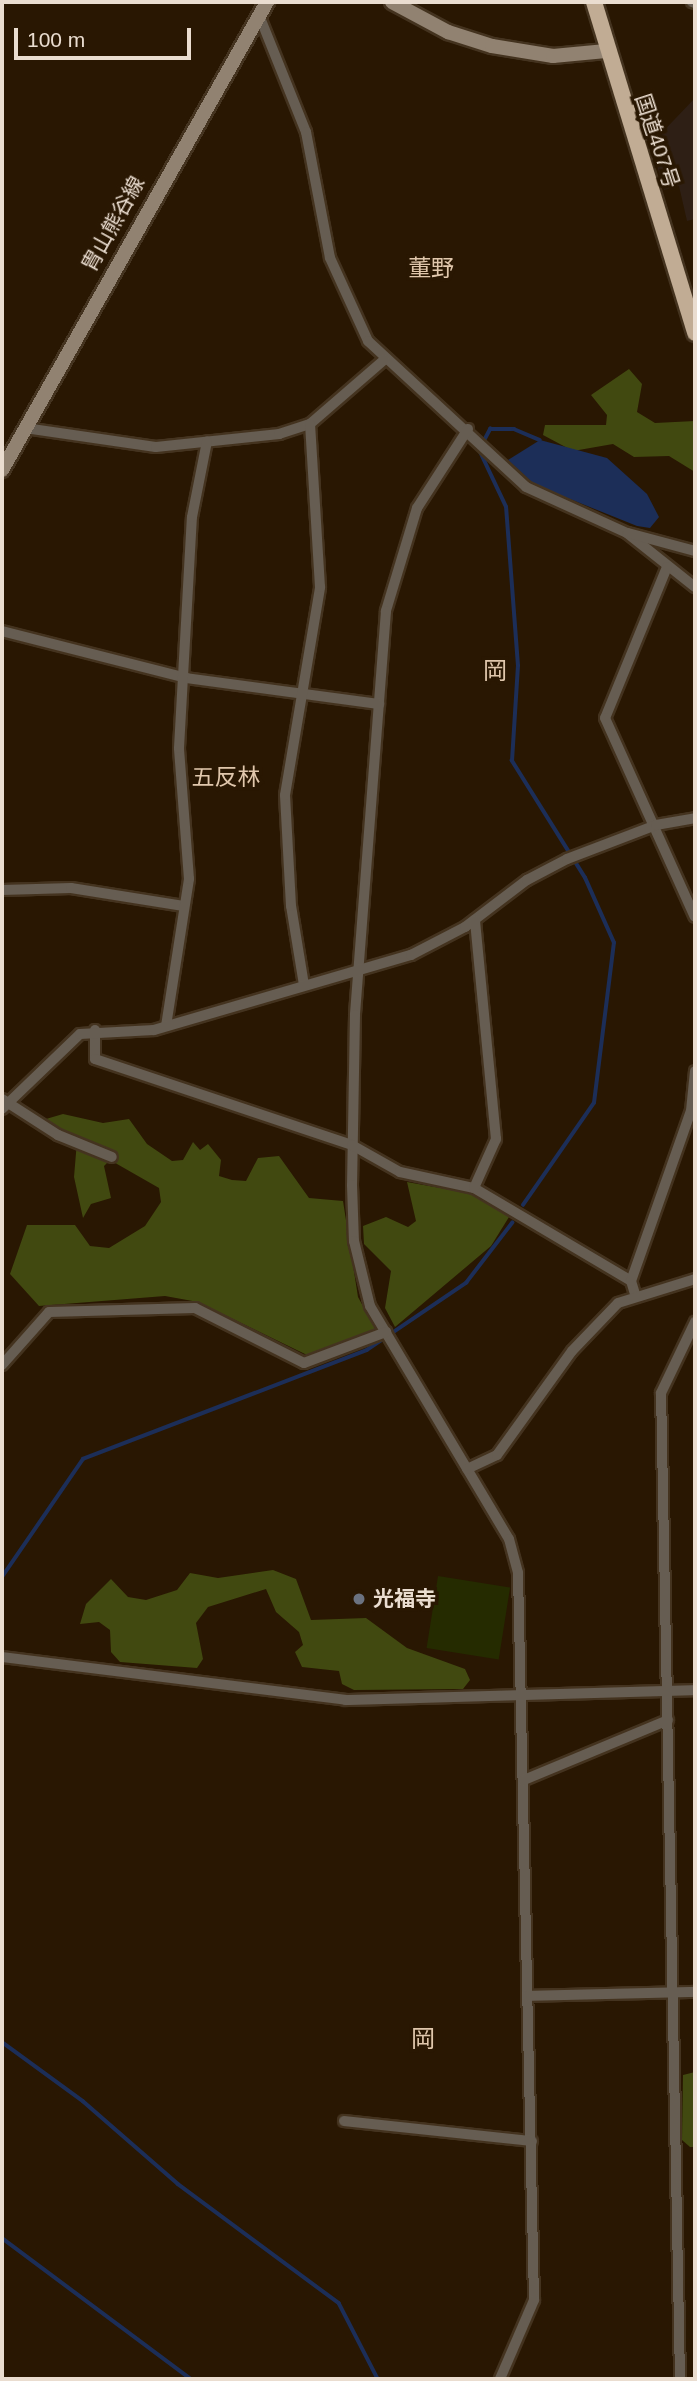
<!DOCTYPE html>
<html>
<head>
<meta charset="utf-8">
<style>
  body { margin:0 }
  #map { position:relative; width:697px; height:2381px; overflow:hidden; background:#291702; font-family:Helvetica,"Noto Sans JP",sans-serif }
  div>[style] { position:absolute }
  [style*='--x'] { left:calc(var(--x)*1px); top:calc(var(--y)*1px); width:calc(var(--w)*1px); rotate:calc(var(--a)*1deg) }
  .industrial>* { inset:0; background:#2e1f15 }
  .green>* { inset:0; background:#252b00; transform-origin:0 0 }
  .forest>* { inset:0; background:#414910 }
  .water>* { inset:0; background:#1c2e58 }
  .stream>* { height:3.5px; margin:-1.75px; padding:0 1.75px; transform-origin:1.75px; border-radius:1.75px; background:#1c2e58 }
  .roads { filter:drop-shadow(2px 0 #44331f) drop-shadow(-2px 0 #44331f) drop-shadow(0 2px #44331f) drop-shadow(0 -2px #44331f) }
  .minor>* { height:10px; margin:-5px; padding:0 5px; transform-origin:5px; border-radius:5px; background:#665d52 }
  .secondary>* { height:14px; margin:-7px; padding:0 7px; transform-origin:7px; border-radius:7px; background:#918271 }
  .trunk>* { height:16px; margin:-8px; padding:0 8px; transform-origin:8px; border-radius:8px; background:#c1ac94 }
  .dots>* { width:19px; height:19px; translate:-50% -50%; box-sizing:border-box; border:4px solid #291702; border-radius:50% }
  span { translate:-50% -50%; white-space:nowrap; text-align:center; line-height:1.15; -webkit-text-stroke:7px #291702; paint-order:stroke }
  .street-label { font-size:21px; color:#eaddd0 }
  .poi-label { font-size:21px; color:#eaddd0; font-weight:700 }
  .left { translate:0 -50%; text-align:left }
  .neighbourhood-label { font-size:23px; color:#e0c7ac }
  .quarter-label { font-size:24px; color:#e0c7ac }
  .frame { position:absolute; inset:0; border:4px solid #eaddd0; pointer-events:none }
  .scale { position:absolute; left:14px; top:28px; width:177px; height:32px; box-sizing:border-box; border:4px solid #eaddd0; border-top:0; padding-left:9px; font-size:21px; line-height:24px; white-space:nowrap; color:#eaddd0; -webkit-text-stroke:5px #291702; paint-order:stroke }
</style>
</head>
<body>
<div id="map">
  <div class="industrial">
    <i style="clip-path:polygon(695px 98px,695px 219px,687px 221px,679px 186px,664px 190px,651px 144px)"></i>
  </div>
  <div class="green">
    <i style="left:438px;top:1576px;width:73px;height:73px;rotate:9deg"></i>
  </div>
  <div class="forest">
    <i style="clip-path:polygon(629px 369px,642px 384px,637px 412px,655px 423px,695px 421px,695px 472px,669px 456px,634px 457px,613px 444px,573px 451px,543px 435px,545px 425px,606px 425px,607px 415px,591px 395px)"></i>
    <i style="clip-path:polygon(63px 1114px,103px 1123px,129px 1119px,147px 1144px,172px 1161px,183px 1160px,193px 1142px,200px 1150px,208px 1144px,221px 1160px,219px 1176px,232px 1180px,246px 1181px,258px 1158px,279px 1156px,309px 1198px,343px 1201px,358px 1297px,376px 1330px,307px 1355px,198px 1302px,165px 1296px,39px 1306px,10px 1274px,27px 1225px,75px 1225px,90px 1246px,109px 1248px,145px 1226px,161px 1202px,159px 1188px,110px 1160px,104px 1166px,111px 1198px,91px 1204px,83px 1218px,74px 1177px,77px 1141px,46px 1119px)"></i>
    <i style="clip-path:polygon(407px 1182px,474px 1194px,509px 1217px,491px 1246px,395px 1327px,385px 1308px,391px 1271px,364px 1244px,363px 1226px,386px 1217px,408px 1227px,416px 1221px)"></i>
    <i style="clip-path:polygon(273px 1570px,296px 1579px,311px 1620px,366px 1618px,407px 1648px,465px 1669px,470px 1680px,463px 1689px,354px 1690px,342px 1684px,339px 1671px,302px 1667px,295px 1652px,303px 1645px,299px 1632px,276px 1612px,266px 1589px,208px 1607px,196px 1623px,203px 1659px,197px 1668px,120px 1662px,111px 1652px,110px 1630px,99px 1622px,80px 1624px,86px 1604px,111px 1579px,128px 1597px,146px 1600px,177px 1590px,190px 1573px,218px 1578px)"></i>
    <i style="clip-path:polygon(695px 2072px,695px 2147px,690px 2147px,682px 2140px,683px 2075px)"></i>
  </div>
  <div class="water">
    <i style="clip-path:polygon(540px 440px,607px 458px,647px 494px,659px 517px,650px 528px,637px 526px,535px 485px,508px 460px)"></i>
  </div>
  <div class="stream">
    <i style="--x:523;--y:1205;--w:124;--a:-55.2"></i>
    <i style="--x:594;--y:1103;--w:161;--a:-82.9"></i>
    <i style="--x:614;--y:943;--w:71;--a:-114"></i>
    <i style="--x:585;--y:878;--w:138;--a:-122"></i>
    <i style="--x:512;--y:761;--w:95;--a:-86.4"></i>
    <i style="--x:518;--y:666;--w:159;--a:-94.3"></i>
    <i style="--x:506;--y:507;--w:63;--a:-115.3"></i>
    <i style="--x:479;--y:450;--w:24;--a:-62"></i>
    <i style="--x:490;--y:429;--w:24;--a:0"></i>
    <i style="--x:514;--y:429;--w:28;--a:23"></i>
    <i style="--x:2;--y:1577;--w:143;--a:-55.5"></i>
    <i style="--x:83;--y:1459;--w:304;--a:-21"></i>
    <i style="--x:367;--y:1350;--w:120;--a:-34.1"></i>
    <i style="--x:466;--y:1283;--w:76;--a:-52.5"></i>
    <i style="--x:2;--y:2042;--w:100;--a:36.1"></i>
    <i style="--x:83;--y:2101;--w:126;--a:41.1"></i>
    <i style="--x:178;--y:2184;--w:200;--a:36.5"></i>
    <i style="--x:339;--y:2303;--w:85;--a:62.8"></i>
    <i style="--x:2;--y:2238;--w:236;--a:36.7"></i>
  </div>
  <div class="roads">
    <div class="minor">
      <i style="--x:692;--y:2;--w:3;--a:18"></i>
      <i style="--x:261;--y:20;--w:121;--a:68.1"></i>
      <i style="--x:306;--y:132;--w:128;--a:79.2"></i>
      <i style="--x:330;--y:258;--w:91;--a:65.4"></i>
      <i style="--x:368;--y:341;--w:215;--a:42.7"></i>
      <i style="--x:526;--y:487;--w:111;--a:24.5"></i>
      <i style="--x:627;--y:533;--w:87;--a:38.5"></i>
      <i style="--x:25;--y:428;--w:132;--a:8.3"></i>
      <i style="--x:156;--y:447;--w:124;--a:-6"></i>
      <i style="--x:279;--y:434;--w:33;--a:-18"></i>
      <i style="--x:310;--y:424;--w:99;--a:-40.9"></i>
      <i style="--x:468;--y:429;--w:94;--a:122.8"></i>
      <i style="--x:417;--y:508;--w:108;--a:106.8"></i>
      <i style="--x:386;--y:611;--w:405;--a:94.4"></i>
      <i style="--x:355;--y:1015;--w:170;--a:91"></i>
      <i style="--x:352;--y:1185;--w:56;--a:88"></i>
      <i style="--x:354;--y:1241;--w:67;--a:76.2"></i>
      <i style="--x:370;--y:1306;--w:271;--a:59.2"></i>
      <i style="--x:509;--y:1539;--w:35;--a:75"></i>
      <i style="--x:518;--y:1573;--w:727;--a:88.74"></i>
      <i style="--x:534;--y:2300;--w:86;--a:113.3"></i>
      <i style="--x:628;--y:533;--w:69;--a:15"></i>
      <i style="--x:667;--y:567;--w:163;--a:112.3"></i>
      <i style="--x:605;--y:718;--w:218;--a:65.7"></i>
      <i style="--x:2;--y:631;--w:190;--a:14.3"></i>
      <i style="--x:186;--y:678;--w:195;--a:7.7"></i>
      <i style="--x:2;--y:890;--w:69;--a:-1.7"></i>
      <i style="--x:71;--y:888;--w:114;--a:9.1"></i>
      <i style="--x:304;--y:985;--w:80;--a:-99.3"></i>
      <i style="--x:291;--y:906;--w:111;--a:-93.1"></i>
      <i style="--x:285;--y:795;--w:211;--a:-80.4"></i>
      <i style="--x:320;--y:587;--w:163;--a:-93.5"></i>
      <i style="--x:166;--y:1026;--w:149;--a:-81.1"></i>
      <i style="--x:189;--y:879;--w:131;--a:-94.4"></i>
      <i style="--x:179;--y:748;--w:231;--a:-86.8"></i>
      <i style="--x:192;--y:517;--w:77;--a:-78.8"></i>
      <i style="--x:95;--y:1030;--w:29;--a:90"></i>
      <i style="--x:95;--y:1059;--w:271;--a:18.5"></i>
      <i style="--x:352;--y:1145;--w:55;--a:29.4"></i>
      <i style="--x:400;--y:1172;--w:76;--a:12.2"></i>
      <i style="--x:474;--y:1188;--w:182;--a:30.6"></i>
      <i style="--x:2;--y:1099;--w:67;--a:32.7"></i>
      <i style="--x:58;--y:1135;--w:58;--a:22.2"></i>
      <i style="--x:2;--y:1109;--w:108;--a:-43.9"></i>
      <i style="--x:80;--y:1034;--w:74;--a:-3.1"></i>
      <i style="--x:154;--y:1030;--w:268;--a:-16.3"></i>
      <i style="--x:411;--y:955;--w:61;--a:-27.4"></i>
      <i style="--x:465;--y:927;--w:78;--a:-37.2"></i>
      <i style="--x:527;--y:880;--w:45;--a:-27.7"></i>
      <i style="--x:567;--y:859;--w:95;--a:-20.9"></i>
      <i style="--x:656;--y:825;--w:40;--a:-10"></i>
      <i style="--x:474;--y:1188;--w:54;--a:-65.8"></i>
      <i style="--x:496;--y:1139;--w:220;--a:-95.5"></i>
      <i style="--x:635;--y:1294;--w:14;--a:-107"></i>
      <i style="--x:631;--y:1281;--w:180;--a:-70.6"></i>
      <i style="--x:691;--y:1111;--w:40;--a:-84.3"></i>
      <i style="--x:2;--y:1365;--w:71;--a:-48.4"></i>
      <i style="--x:49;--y:1312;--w:146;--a:-1.6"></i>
      <i style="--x:195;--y:1308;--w:122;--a:26.8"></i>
      <i style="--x:304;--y:1363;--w:88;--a:-20.7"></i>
      <i style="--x:467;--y:1469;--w:33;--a:-25"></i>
      <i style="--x:497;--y:1455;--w:128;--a:-54.2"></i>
      <i style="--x:572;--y:1351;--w:66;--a:-46.2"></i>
      <i style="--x:618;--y:1303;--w:81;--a:-17.3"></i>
      <i style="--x:2;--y:1657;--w:346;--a:7.1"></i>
      <i style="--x:345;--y:1700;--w:350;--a:-1.6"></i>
      <i style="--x:524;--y:1780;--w:156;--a:-22.6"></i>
      <i style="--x:528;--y:1996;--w:167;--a:-1.4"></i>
      <i style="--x:344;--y:2121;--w:189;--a:6.1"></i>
      <i style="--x:680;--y:2379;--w:986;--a:-91.1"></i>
      <i style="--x:661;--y:1393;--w:79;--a:-64.4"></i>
    </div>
    <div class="secondary">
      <i style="--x:392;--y:2;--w:64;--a:28.2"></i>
      <i style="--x:448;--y:32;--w:46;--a:17.7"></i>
      <i style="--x:492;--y:46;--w:62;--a:9.3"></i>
      <i style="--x:553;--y:56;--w:53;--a:-5.4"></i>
      <i style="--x:2;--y:470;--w:538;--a:-60.48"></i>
    </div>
    <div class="trunk">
      <i style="--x:594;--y:2;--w:346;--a:73"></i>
    </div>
  </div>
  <div class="dots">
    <i style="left:359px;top:1599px;background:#6b7280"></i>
  </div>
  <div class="street-label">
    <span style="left:657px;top:141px;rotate:72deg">国道407号</span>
    <span style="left:113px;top:224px;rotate:-61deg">胄山熊谷線</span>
  </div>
  <div class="poi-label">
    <span class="left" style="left:373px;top:1599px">光福寺</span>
  </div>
  <div class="neighbourhood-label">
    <span style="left:431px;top:268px">董野</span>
    <span style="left:226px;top:777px">五反林</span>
  </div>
  <div class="quarter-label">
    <span style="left:495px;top:671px">岡</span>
    <span style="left:423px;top:2039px">岡</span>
  </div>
  <div class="frame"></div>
  <div class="scale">100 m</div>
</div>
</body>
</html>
